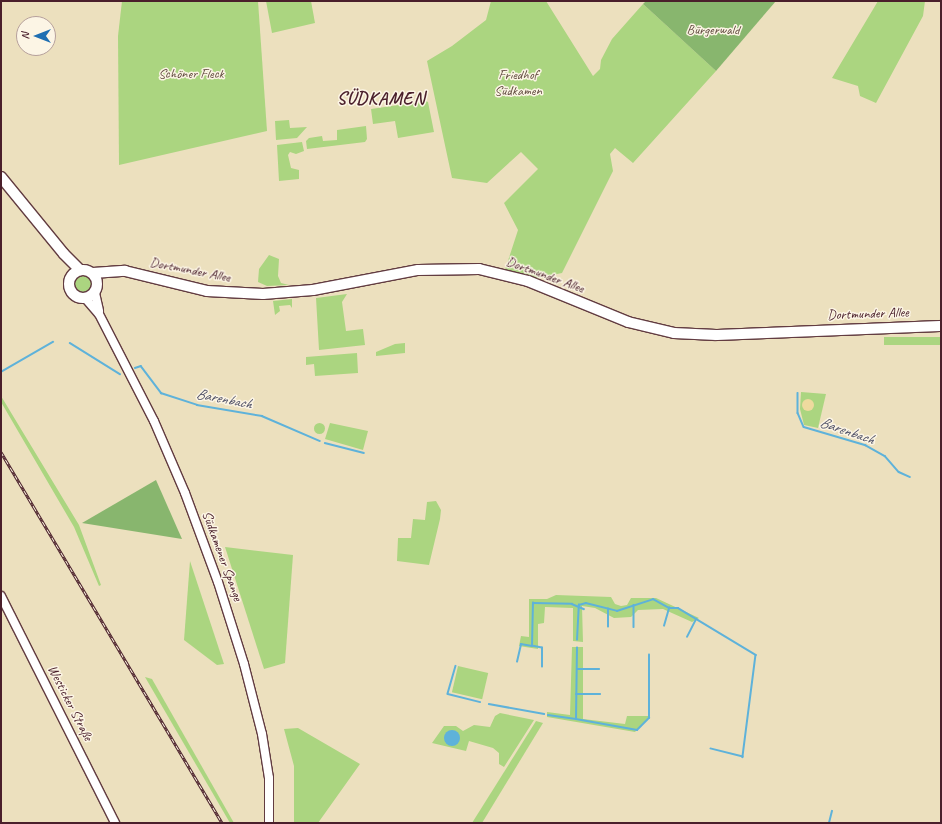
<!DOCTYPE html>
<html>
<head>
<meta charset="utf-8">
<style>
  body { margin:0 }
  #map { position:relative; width:942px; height:824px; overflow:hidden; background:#ece0be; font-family:Caveat,sans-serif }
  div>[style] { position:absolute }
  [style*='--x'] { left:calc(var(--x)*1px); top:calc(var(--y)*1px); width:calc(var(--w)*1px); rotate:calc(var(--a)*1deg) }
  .green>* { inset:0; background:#abd580; transform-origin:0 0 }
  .round { border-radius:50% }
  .forest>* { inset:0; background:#88b66e }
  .sand>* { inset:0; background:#eeda9e }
  .water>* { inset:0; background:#5eb2da }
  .stream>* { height:1.5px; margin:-0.75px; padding:0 0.75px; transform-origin:0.75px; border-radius:0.75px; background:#5eb2da }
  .roads { filter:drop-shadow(1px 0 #623c41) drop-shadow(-1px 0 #623c41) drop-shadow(0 1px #623c41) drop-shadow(0 -1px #623c41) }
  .minor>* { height:8px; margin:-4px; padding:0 4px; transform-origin:4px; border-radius:4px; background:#fff }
  .major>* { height:10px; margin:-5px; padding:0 5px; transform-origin:5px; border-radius:5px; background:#fff }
  .major>.ring { margin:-5px; padding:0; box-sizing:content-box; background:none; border:10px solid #fff; border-radius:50% }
  .rail>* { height:3px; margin-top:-1.5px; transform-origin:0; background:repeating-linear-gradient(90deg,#fcf5e5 0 4.5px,#4a1f2b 0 9px); box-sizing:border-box; border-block:1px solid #4a1f2b }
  span { translate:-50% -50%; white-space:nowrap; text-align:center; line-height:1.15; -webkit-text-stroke:3px #fcf5e5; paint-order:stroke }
  .park-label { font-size:14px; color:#624c40 }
  .street-label { font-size:14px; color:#4a1f2b }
  .water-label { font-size:15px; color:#515268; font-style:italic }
  .district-label { font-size:18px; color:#4a1f2b; font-weight:700; letter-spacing:1px }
  .frame { position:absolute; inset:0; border:2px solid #4a1f2b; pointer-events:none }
  .north { position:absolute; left:16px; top:16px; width:40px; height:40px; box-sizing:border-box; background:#fcf5e5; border:1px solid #b59f9b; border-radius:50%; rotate:270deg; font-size:11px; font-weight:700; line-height:16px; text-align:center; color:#4a1f2b }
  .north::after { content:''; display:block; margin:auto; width:14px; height:18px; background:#1f6fb2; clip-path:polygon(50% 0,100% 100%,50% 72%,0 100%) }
</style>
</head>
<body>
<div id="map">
  <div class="green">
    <i style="clip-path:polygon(122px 1px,258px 1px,267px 131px,119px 165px,118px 36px)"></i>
    <i style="clip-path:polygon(266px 1px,311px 1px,315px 23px,272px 33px)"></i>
    <i style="clip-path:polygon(491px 1px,546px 1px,593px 76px,600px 69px,601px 60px,612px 39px,643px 4px,716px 71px,633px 163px,615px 148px,610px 154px,613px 171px,562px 273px,532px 279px,505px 270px,518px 230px,504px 203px,538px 169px,521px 152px,487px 183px,452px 178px,427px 61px,452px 46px,486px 20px)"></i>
    <i style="clip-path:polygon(878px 1px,925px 1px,923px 16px,876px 103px,860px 96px,858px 86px,832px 78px)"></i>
    <i style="clip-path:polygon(426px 101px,428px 102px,434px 132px,398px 138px,395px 121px,373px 124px,371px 109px)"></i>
    <i style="clip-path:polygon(289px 120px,290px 128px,307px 127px,297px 138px,276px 140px,275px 121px)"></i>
    <i style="clip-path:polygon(366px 126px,367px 139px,365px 142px,307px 149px,306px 141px,309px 138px,322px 136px,323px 141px,337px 140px,337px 130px)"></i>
    <i style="clip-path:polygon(302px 142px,304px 151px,296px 154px,290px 152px,288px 155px,291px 168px,299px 170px,299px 179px,279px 181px,277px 145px)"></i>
    <i style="clip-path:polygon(269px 255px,279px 259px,278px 276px,281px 283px,289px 285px,267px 286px,258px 282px,259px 269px)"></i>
    <i class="round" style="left:72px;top:273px;width:22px;height:22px"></i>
    <i style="clip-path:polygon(347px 294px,342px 302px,346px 331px,363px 329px,365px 345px,319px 350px,316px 298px)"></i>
    <i style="clip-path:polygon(292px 299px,292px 308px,290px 305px,279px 306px,280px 311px,275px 315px,273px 301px)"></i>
    <i style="left:941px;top:337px;width:8px;height:57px;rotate:90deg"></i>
    <i style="clip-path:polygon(405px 343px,405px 353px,376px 356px,376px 352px,395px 344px)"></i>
    <i style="clip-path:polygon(357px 353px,358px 373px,315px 376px,314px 364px,306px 365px,306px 357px)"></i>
    <i style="clip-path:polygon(801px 392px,826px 394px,818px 428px,804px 425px,800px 409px)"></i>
    <i style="clip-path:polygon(1px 396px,79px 525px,101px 585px,99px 586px,74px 527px,1px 402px)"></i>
    <i class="round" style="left:313.5px;top:422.5px;width:11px;height:11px"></i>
    <i style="clip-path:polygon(330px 423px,368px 431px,363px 450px,325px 439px)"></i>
    <i style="clip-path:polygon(436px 501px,441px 510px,440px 519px,429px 565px,397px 561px,398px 538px,411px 538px,413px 519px,425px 520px,427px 502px)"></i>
    <i style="clip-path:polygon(225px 547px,293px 555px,285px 663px,264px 669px)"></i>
    <i style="clip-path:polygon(190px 561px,224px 664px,217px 665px,184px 640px)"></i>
    <i style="clip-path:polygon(556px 595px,611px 597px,615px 604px,621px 606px,627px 605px,631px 598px,656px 598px,699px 618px,692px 622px,663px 609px,638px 610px,631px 617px,614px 618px,595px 608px,582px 606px,583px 642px,573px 641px,573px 608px,545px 607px,544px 623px,538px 624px,538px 649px,519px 646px,521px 636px,529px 637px,529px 599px,547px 599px)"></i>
    <i style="clip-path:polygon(572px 647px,583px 647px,583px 719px,625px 724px,627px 716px,650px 716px,635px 732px,547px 717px,547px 712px,570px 715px)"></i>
    <i style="left:458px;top:666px;width:31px;height:27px;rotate:13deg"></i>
    <i style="clip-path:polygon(145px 677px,152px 679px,234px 823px,230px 823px)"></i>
    <i style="clip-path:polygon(500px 713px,534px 720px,504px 767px,499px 764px,499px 753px,493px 748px,469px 741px,466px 751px,432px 743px,444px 726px,456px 726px,463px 731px,474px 725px,490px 727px,495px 716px)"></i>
    <i style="clip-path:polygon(536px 721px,543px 723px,482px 823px,472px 823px)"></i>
    <i style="clip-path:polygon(298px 728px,360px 764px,318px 823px,294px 823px,294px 766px,284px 729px)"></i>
  </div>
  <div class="forest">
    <i style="clip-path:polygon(646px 1px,776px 1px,716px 71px,643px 4px)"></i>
    <i style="clip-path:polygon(156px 480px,182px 539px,82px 523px)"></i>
  </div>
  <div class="sand">
    <i class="round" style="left:802px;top:399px;width:12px;height:12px"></i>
  </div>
  <div class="water">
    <i class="round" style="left:444px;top:730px;width:16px;height:16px"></i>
  </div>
  <div class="stream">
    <i style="--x:70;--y:343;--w:59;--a:31.8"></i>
    <i style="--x:135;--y:368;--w:6;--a:-18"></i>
    <i style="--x:141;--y:366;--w:34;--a:53"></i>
    <i style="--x:161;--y:393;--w:38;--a:18"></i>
    <i style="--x:197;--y:405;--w:66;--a:9.6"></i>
    <i style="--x:262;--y:416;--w:63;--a:23.3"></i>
    <i style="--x:1;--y:372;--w:60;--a:-30"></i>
    <i style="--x:798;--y:393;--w:20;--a:90"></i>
    <i style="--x:798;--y:413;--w:15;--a:67"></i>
    <i style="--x:804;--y:427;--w:64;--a:16.4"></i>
    <i style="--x:865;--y:445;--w:23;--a:29"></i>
    <i style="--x:885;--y:456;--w:21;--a:49"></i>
    <i style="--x:899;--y:472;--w:12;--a:24"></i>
    <i style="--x:325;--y:443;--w:40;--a:14.4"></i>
    <i style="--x:634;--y:605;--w:22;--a:90"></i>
    <i style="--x:664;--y:626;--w:19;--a:-74"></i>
    <i style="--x:608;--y:627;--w:18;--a:-90"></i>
    <i style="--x:687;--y:637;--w:20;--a:-63"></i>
    <i style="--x:577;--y:640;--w:35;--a:-87"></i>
    <i style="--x:579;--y:605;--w:7;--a:-16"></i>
    <i style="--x:586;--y:603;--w:32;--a:14"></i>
    <i style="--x:617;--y:611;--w:38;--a:-18"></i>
    <i style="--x:653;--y:599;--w:18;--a:29"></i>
    <i style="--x:669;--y:608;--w:9;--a:0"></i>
    <i style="--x:678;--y:608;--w:91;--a:31.1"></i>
    <i style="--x:756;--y:655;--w:103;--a:97.3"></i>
    <i style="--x:743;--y:757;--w:33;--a:-166"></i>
    <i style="--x:517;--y:662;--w:18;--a:-77"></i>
    <i style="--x:521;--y:644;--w:11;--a:10"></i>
    <i style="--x:456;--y:666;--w:29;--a:106"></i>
    <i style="--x:448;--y:694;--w:33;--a:14"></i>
    <i style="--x:542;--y:667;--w:19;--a:-90"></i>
    <i style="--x:542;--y:648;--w:10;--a:-169"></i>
    <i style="--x:532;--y:646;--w:43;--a:-88.7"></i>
    <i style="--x:533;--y:603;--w:39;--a:1"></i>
    <i style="--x:572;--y:604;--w:13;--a:23"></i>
    <i style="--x:577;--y:669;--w:22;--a:0"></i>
    <i style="--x:576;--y:694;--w:24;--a:0"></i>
    <i style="--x:489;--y:704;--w:56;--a:10.3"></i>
    <i style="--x:548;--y:715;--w:28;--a:8"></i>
    <i style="--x:576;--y:719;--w:71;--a:-89.2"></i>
    <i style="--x:576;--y:719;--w:62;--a:10.2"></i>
    <i style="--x:637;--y:730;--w:17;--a:-45"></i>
    <i style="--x:649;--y:718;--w:63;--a:-90"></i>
    <i style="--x:829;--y:823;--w:12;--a:-76"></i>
  </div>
  <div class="roads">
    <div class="minor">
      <i style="--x:95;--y:293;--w:18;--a:77"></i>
      <i style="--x:85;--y:298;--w:21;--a:49"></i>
      <i style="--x:99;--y:314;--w:120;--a:62.8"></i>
      <i style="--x:154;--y:421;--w:78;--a:66.7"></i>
      <i style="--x:185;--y:493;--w:95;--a:69.7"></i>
      <i style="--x:218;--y:582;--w:86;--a:72.4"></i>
      <i style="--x:244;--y:664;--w:72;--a:75.6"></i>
      <i style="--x:262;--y:734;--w:45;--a:81"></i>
      <i style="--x:269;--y:778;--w:45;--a:90"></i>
      <i style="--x:1;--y:596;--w:254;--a:63.3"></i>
    </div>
    <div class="major">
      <i style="--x:1;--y:177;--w:99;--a:50.7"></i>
      <i style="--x:64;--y:254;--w:23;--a:45"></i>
      <i class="ring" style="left:69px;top:270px;width:18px;height:18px"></i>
      <i style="--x:93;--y:273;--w:32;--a:-4"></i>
      <i style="--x:125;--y:271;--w:84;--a:13.7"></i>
      <i style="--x:207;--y:291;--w:56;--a:3.1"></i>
      <i style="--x:263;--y:294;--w:50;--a:-4.6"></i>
      <i style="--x:313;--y:290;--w:107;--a:-10.8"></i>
      <i style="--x:418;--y:270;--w:61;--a:-0.9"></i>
      <i style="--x:479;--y:269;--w:50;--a:13.8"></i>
      <i style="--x:528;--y:281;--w:108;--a:22.3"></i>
      <i style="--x:628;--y:322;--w:47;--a:13.4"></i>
      <i style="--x:674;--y:333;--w:42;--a:2.7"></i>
      <i style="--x:716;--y:335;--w:225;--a:-2.3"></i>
    </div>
  </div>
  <div class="rail">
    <i style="--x:1;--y:452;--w:432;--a:59.2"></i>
  </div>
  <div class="park-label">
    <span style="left:713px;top:30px">Bürgerwald</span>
    <span style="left:191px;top:74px">Schöner Fleck</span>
    <span style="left:518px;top:83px">Friedhof<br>Südkamen</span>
  </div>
  <div class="street-label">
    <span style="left:190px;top:270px;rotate:11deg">Dortmunder Allee</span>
    <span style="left:545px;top:275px;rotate:20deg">Dortmunder Allee</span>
    <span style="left:868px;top:314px;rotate:-2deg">Dortmunder Allee</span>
    <span style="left:222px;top:556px;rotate:70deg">Südkamener Spange</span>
    <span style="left:70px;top:703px;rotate:63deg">Westicker Straße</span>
  </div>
  <div class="water-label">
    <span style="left:224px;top:399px;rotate:11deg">Barenbach</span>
    <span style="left:847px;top:431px;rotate:19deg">Barenbach</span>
  </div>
  <div class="district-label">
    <span style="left:381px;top:98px">SÜDKAMEN</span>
  </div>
  <div class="frame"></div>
  <div class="north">N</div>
</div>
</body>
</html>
